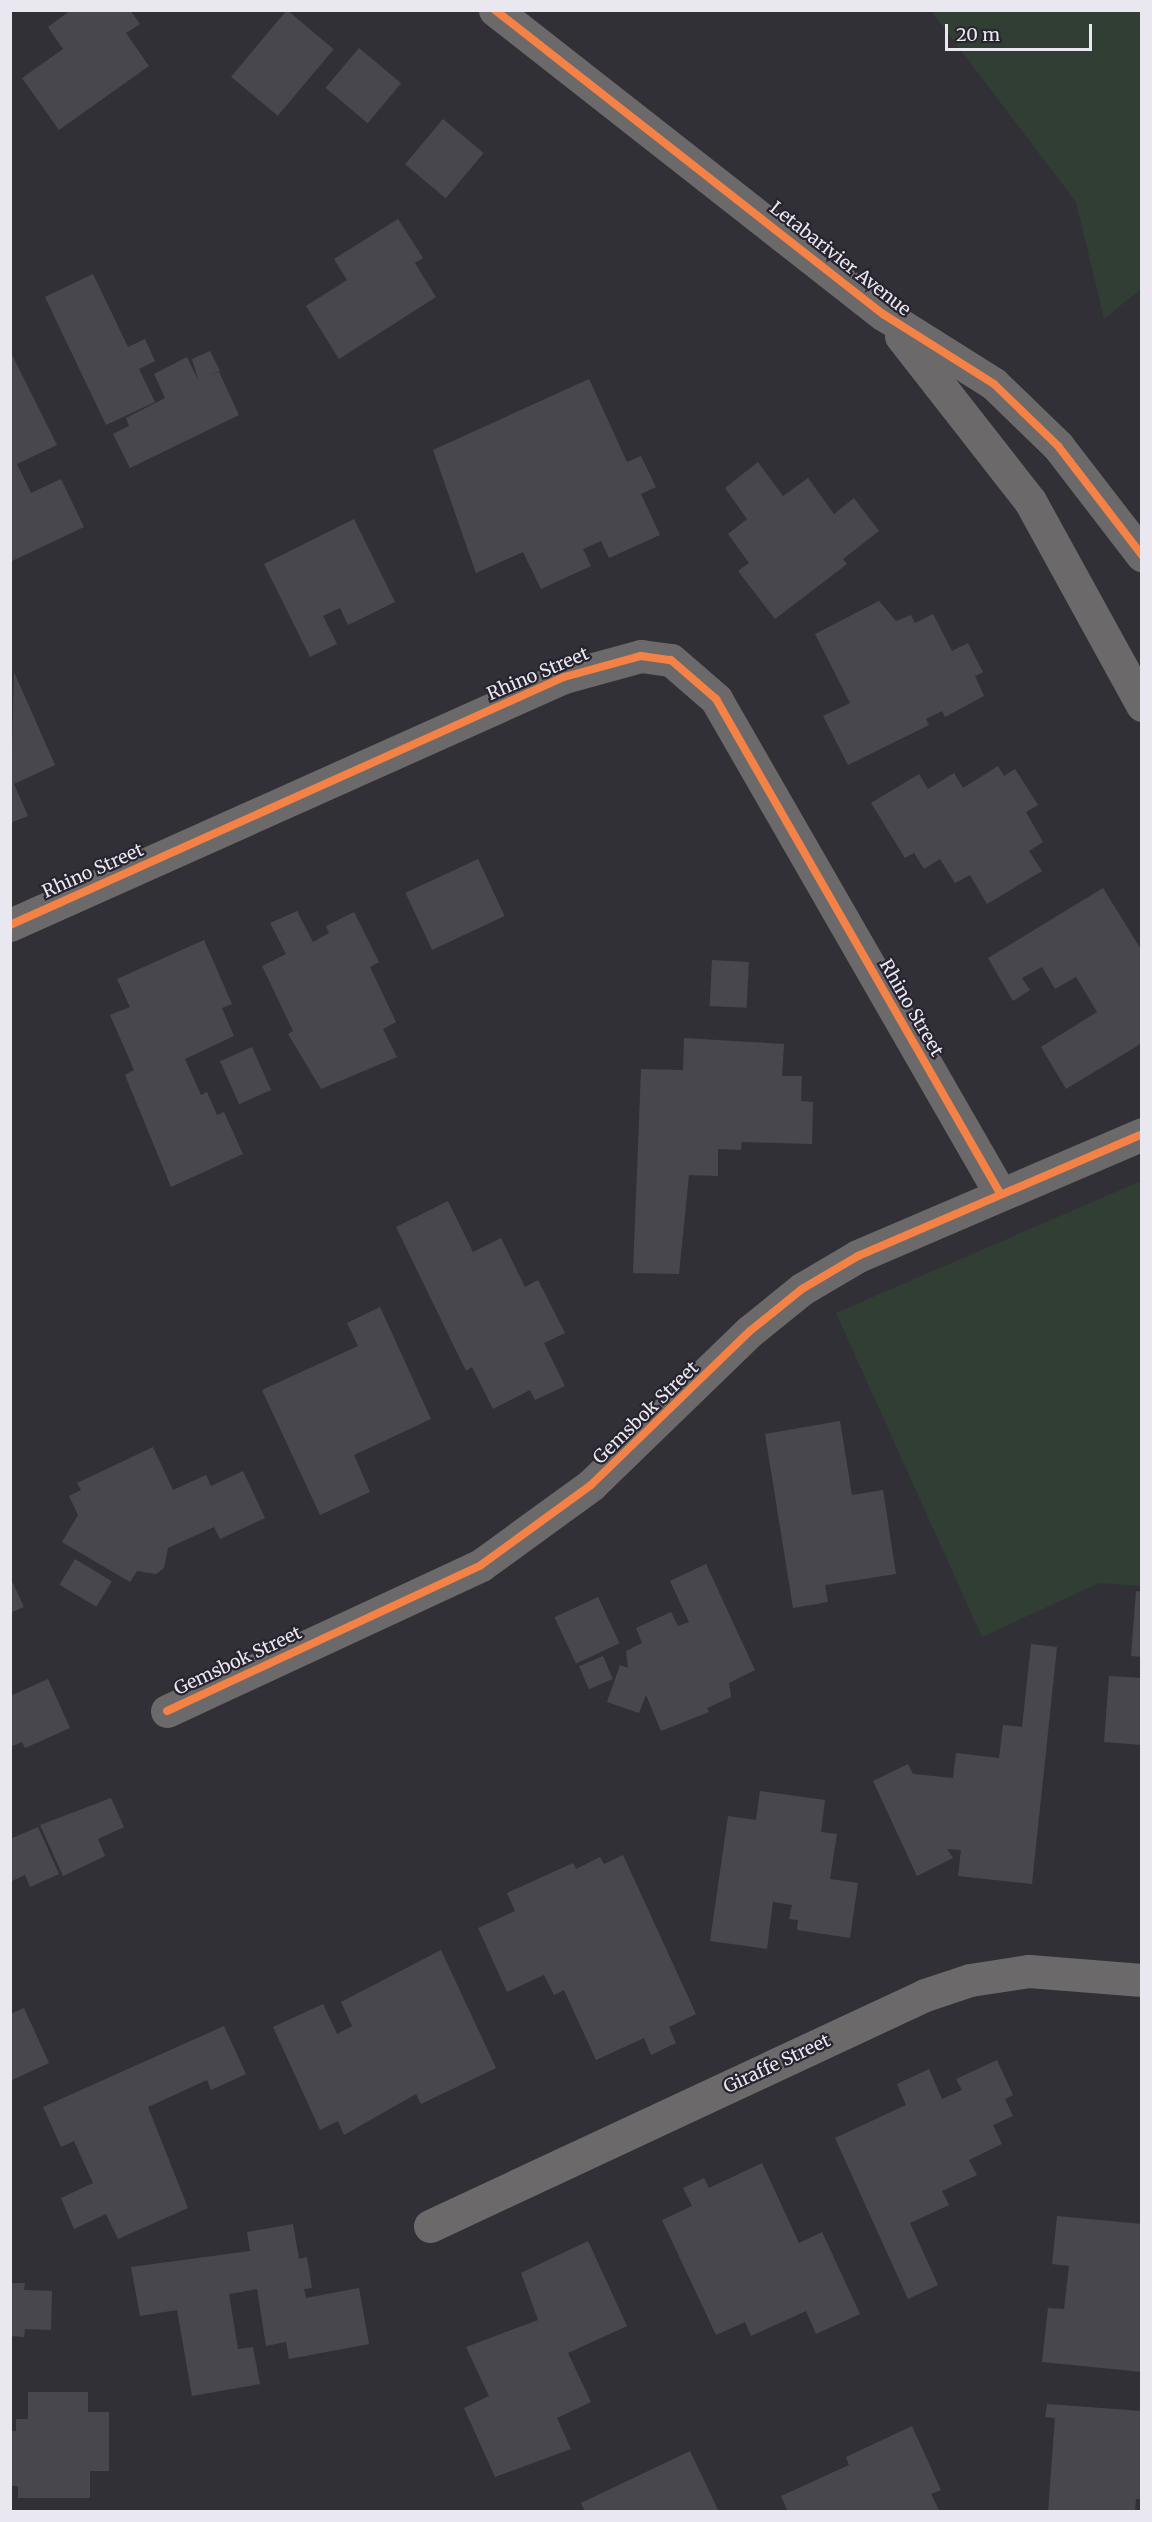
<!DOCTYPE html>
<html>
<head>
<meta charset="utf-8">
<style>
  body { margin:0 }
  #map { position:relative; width:1152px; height:2522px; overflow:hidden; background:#323037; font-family:Merriweather,serif }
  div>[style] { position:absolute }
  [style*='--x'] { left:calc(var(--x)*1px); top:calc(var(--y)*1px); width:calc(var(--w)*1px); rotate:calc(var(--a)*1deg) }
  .green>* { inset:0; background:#303e34 }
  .building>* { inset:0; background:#49474e; transform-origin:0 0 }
  .minor>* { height:33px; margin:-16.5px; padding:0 16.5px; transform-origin:16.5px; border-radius:16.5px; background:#6b696a }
  .cycleway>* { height:8px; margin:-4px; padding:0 4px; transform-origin:4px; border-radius:4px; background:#f48246 }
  span { translate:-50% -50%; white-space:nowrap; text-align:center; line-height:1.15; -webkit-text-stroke:4.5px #27242f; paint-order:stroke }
  .street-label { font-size:18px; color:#e9e7ef }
  .frame { position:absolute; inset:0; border:12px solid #e9e7ef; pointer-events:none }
  .scale { position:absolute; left:945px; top:24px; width:147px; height:27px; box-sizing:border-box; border:3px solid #e9e7ef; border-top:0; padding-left:8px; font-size:18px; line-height:21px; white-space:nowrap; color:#e9e7ef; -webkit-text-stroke:4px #27242f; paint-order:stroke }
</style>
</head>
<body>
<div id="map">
  <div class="green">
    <i style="clip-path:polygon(931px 11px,1141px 11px,1141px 289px,1104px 319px,1076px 202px)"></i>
    <i style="clip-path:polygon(1141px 1181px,1141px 1586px,1099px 1583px,982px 1637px,836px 1313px)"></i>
  </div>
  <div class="building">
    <i style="clip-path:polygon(71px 10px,130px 10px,140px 24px,126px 33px,149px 66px,59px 130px,22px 78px,63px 49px,48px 27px)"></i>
    <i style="left:287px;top:10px;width:61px;height:87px;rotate:40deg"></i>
    <i style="left:359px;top:48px;width:55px;height:52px;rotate:40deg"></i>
    <i style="left:443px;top:119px;width:53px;height:59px;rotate:40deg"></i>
    <i style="clip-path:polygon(398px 219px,423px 258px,415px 263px,436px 297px,339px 359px,306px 306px,347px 280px,334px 259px)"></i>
    <i style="clip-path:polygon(93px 274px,128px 347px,145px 339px,155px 361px,139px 369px,155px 402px,106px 425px,45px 297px)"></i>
    <i style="clip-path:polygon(10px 351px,57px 445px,17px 464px,31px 493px,61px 479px,84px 527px,10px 562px)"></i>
    <i style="clip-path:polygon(210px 351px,220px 371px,210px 375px,219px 372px,239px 415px,130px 468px,113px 434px,129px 426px,126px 418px,165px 398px,154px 374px,187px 357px,199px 382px,192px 359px)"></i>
    <i style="clip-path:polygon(589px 379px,627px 462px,641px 456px,656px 487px,641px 494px,660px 535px,609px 558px,601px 541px,583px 549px,591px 566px,541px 589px,523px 552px,476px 573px,433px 450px)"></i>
    <i style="clip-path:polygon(758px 462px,783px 496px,808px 478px,834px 514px,854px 498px,879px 531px,843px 559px,847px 564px,775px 619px,738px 571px,749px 563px,728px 534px,747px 519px,725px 488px)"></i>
    <i style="clip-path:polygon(354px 519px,395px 602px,348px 625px,340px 608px,323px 616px,337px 644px,310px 657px,264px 564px)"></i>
    <i style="clip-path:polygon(879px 601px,896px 621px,911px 615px,915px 623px,933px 614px,952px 651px,968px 643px,983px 672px,975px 676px,984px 696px,945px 717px,942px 711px,926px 719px,929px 725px,848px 765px,823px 716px,850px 703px,815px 634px)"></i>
    <i style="clip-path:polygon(14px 672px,55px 765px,14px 784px,28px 816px,10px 823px)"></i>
    <i style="clip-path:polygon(998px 766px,1004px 776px,1015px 769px,1038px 805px,1026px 812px,1043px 842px,1029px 851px,1042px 871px,987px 904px,970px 875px,955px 883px,940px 859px,924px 869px,914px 853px,905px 858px,871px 803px,919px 774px,928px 789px,954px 773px,963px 788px)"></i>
    <i style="left:478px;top:859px;width:63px;height:80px;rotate:65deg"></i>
    <i style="clip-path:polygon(1103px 888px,1142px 951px,1142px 1043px,1066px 1089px,1041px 1047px,1097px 1012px,1076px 977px,1055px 989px,1042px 967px,1022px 978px,1030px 990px,1013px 1001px,988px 958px)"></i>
    <i style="clip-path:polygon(297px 911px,313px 942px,329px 933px,326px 926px,354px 912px,379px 962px,370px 967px,396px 1022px,383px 1029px,397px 1057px,321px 1089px,288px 1034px,293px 1031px,262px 966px,286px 954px,270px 923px)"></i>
    <i style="clip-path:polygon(204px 940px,232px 1004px,222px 1008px,234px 1036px,185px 1059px,201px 1095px,207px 1092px,217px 1115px,224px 1112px,243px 1154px,171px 1187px,125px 1075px,134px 1070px,110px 1015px,130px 1007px,117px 979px)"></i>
    <i style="left:712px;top:960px;width:37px;height:46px;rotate:3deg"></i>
    <i style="clip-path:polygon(684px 1038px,784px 1044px,782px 1076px,802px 1076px,801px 1101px,813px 1102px,812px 1144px,742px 1142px,741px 1150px,718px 1149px,718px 1176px,689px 1175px,679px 1274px,633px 1273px,641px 1069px,683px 1070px)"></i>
    <i style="left:252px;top:1047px;width:47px;height:35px;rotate:66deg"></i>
    <i style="clip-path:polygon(448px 1201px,473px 1252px,501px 1238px,525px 1287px,538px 1280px,565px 1333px,544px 1343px,565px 1386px,535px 1400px,530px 1390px,493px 1409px,472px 1367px,466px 1371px,396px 1227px)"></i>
    <i style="clip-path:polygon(380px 1307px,431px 1419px,354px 1455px,370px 1492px,320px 1515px,262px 1390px,358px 1346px,347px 1323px)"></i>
    <i style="clip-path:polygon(840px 1421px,852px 1495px,883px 1490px,896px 1574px,825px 1585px,828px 1602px,793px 1608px,765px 1434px)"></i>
    <i style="clip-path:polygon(153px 1447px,173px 1490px,206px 1475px,211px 1486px,243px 1471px,265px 1518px,220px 1539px,214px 1527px,168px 1548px,164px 1568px,156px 1574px,137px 1571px,130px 1582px,62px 1542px,78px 1515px,69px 1496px,81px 1490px,77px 1483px)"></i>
    <i style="left:75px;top:1559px;width:43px;height:30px;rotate:31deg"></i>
    <i style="clip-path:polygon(706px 1564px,755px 1670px,729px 1683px,731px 1697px,707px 1708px,709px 1712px,661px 1731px,646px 1695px,639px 1713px,607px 1702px,620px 1665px,628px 1668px,626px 1651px,642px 1643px,636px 1628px,671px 1612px,678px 1626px,689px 1622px,670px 1581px)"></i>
    <i style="clip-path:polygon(10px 1577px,24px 1607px,10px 1613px)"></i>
    <i style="clip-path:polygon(1136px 1591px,1142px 1592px,1142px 1657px,1131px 1656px)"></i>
    <i style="left:598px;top:1597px;width:51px;height:48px;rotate:65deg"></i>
    <i style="clip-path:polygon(1031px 1644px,1057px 1647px,1032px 1884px,958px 1876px,961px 1850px,947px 1849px,953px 1858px,917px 1876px,873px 1781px,908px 1764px,913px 1774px,953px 1778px,956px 1753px,999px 1758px,1003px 1725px,1022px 1727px)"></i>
    <i style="left:603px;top:1656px;width:25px;height:26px;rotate:67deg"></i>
    <i style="clip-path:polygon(1109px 1676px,1142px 1678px,1142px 1745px,1104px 1742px)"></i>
    <i style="clip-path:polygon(48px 1679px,70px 1728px,25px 1748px,22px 1742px,10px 1747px,10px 1696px)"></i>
    <i style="clip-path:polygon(760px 1791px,825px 1800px,821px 1832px,837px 1834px,830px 1879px,858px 1883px,850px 1938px,797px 1930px,798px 1920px,789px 1919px,792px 1905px,773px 1902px,767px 1949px,710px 1941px,728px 1816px,756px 1820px)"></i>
    <i style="clip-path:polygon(111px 1798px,124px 1827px,98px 1839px,105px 1856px,63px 1876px,40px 1825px)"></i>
    <i style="clip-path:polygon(38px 1827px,59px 1874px,30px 1887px,25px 1875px,10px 1882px,10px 1839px)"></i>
    <i style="clip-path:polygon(623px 1855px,696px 2014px,669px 2027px,676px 2043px,651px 2055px,644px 2038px,596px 2060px,564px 1990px,554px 1995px,544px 1975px,507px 1992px,478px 1928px,515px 1911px,507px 1893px,573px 1863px,576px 1869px,600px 1857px,604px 1864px)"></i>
    <i style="clip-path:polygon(441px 1950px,496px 2068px,421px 2104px,416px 2094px,344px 2135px,338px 2121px,320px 2130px,273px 2027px,323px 2004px,337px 2034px,352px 2026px,341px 2002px)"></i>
    <i style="clip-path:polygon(24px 2008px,49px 2063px,10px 2081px,10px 2014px)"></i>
    <i style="clip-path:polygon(224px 2026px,246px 2074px,211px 2090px,207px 2080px,148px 2107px,188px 2208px,118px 2239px,106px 2214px,74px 2229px,61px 2198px,93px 2183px,74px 2141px,61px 2147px,43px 2107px)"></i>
    <i style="clip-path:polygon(997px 2060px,1013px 2095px,1005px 2099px,1013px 2116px,993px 2125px,1002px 2144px,969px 2160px,977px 2175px,942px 2191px,949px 2205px,910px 2223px,938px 2285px,908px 2299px,835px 2138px,906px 2105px,897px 2084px,929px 2069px,942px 2099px,962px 2090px,956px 2079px)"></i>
    <i style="clip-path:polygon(762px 2163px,799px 2243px,822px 2232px,860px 2314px,816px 2334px,806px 2311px,751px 2336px,745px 2322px,716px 2335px,662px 2220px,692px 2206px,683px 2188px,704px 2178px,709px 2188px)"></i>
    <i style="clip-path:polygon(1057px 2216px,1142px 2224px,1142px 2372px,1042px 2362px,1048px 2308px,1064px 2309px,1069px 2266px,1052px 2264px)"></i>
    <i style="clip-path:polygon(293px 2224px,299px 2259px,307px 2257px,312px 2288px,304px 2289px,306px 2298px,359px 2288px,369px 2344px,289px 2359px,286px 2342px,266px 2346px,257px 2289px,229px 2294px,238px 2349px,253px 2347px,260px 2384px,192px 2396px,177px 2310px,140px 2316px,131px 2267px,250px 2251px,247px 2232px)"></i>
    <i style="clip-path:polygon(588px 2241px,627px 2326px,568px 2353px,591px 2402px,557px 2418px,571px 2449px,495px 2477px,464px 2408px,489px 2396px,466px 2347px,538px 2320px,521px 2273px)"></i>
    <i style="clip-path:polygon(10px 2283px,25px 2283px,24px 2290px,52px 2291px,51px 2330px,25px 2329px,24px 2337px,10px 2336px)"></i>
    <i style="clip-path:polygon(28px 2392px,88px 2392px,88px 2412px,109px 2412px,109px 2471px,90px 2471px,90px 2498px,18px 2498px,18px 2486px,10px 2486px,10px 2431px,16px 2431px,16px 2419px,28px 2419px)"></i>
    <i style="clip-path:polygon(1047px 2404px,1142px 2411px,1142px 2499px,1136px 2499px,1135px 2512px,1048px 2512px,1055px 2418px,1045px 2417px)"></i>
    <i style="clip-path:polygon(912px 2426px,941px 2490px,931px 2494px,940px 2512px,788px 2512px,781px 2496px,849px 2465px,846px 2457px)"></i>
    <i style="clip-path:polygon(690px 2451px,719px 2512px,585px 2512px,581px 2503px)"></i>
  </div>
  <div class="minor">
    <i style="--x:495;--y:10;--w:493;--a:38.1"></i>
    <i style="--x:883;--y:314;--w:131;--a:32.2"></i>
    <i style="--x:994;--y:384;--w:89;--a:44.1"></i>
    <i style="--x:1058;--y:446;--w:138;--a:52.4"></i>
    <i style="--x:901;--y:336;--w:209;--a:52"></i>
    <i style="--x:1030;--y:501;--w:233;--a:61.2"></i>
    <i style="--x:10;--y:925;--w:607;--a:-24.12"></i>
    <i style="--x:564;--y:677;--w:80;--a:-15.3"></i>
    <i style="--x:641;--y:656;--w:30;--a:8"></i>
    <i style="--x:671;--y:660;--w:60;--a:40.9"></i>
    <i style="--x:716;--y:699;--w:570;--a:60.11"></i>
    <i style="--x:167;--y:1711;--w:346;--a:-24.9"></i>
    <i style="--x:481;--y:1565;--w:136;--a:-36"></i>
    <i style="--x:591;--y:1485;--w:221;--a:-44.1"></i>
    <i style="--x:750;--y:1331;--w:67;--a:-38.9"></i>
    <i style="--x:802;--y:1289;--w:65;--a:-30.5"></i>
    <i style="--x:858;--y:1256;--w:309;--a:-23.2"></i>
    <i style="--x:430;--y:2226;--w:546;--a:-25.02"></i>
    <i style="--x:925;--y:1995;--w:47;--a:-18.4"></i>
    <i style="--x:970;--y:1980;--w:60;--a:-8.7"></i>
    <i style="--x:1029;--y:1971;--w:113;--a:4.6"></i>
  </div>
  <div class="cycleway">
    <i style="--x:495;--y:10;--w:493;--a:38.1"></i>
    <i style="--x:883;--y:314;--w:131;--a:32.2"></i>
    <i style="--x:994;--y:384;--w:89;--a:44.1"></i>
    <i style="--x:1058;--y:446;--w:138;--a:52.4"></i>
    <i style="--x:10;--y:925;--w:607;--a:-24.12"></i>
    <i style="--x:564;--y:677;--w:80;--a:-15.3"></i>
    <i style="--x:641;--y:656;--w:30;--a:8"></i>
    <i style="--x:671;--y:660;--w:60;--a:40.9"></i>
    <i style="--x:716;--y:699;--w:570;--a:60.11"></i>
    <i style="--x:167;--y:1711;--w:346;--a:-24.9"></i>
    <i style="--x:481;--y:1565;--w:136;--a:-36"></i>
    <i style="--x:591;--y:1485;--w:221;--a:-44.1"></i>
    <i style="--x:750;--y:1331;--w:67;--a:-38.9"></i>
    <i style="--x:802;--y:1289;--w:65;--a:-30.5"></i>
    <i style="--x:858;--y:1256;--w:309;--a:-23.2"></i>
  </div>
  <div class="street-label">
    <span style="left:840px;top:259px;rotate:38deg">Letabarivier Avenue</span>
    <span style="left:538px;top:674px;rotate:-23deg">Rhino Street</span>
    <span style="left:93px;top:871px;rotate:-24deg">Rhino Street</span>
    <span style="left:911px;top:1008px;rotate:60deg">Rhino Street</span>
    <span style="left:646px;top:1413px;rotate:-44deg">Gemsbok Street</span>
    <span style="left:238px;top:1661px;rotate:-25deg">Gemsbok Street</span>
    <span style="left:777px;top:2064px;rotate:-25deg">Giraffe Street</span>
  </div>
  <div class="frame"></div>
  <div class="scale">20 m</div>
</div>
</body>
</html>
